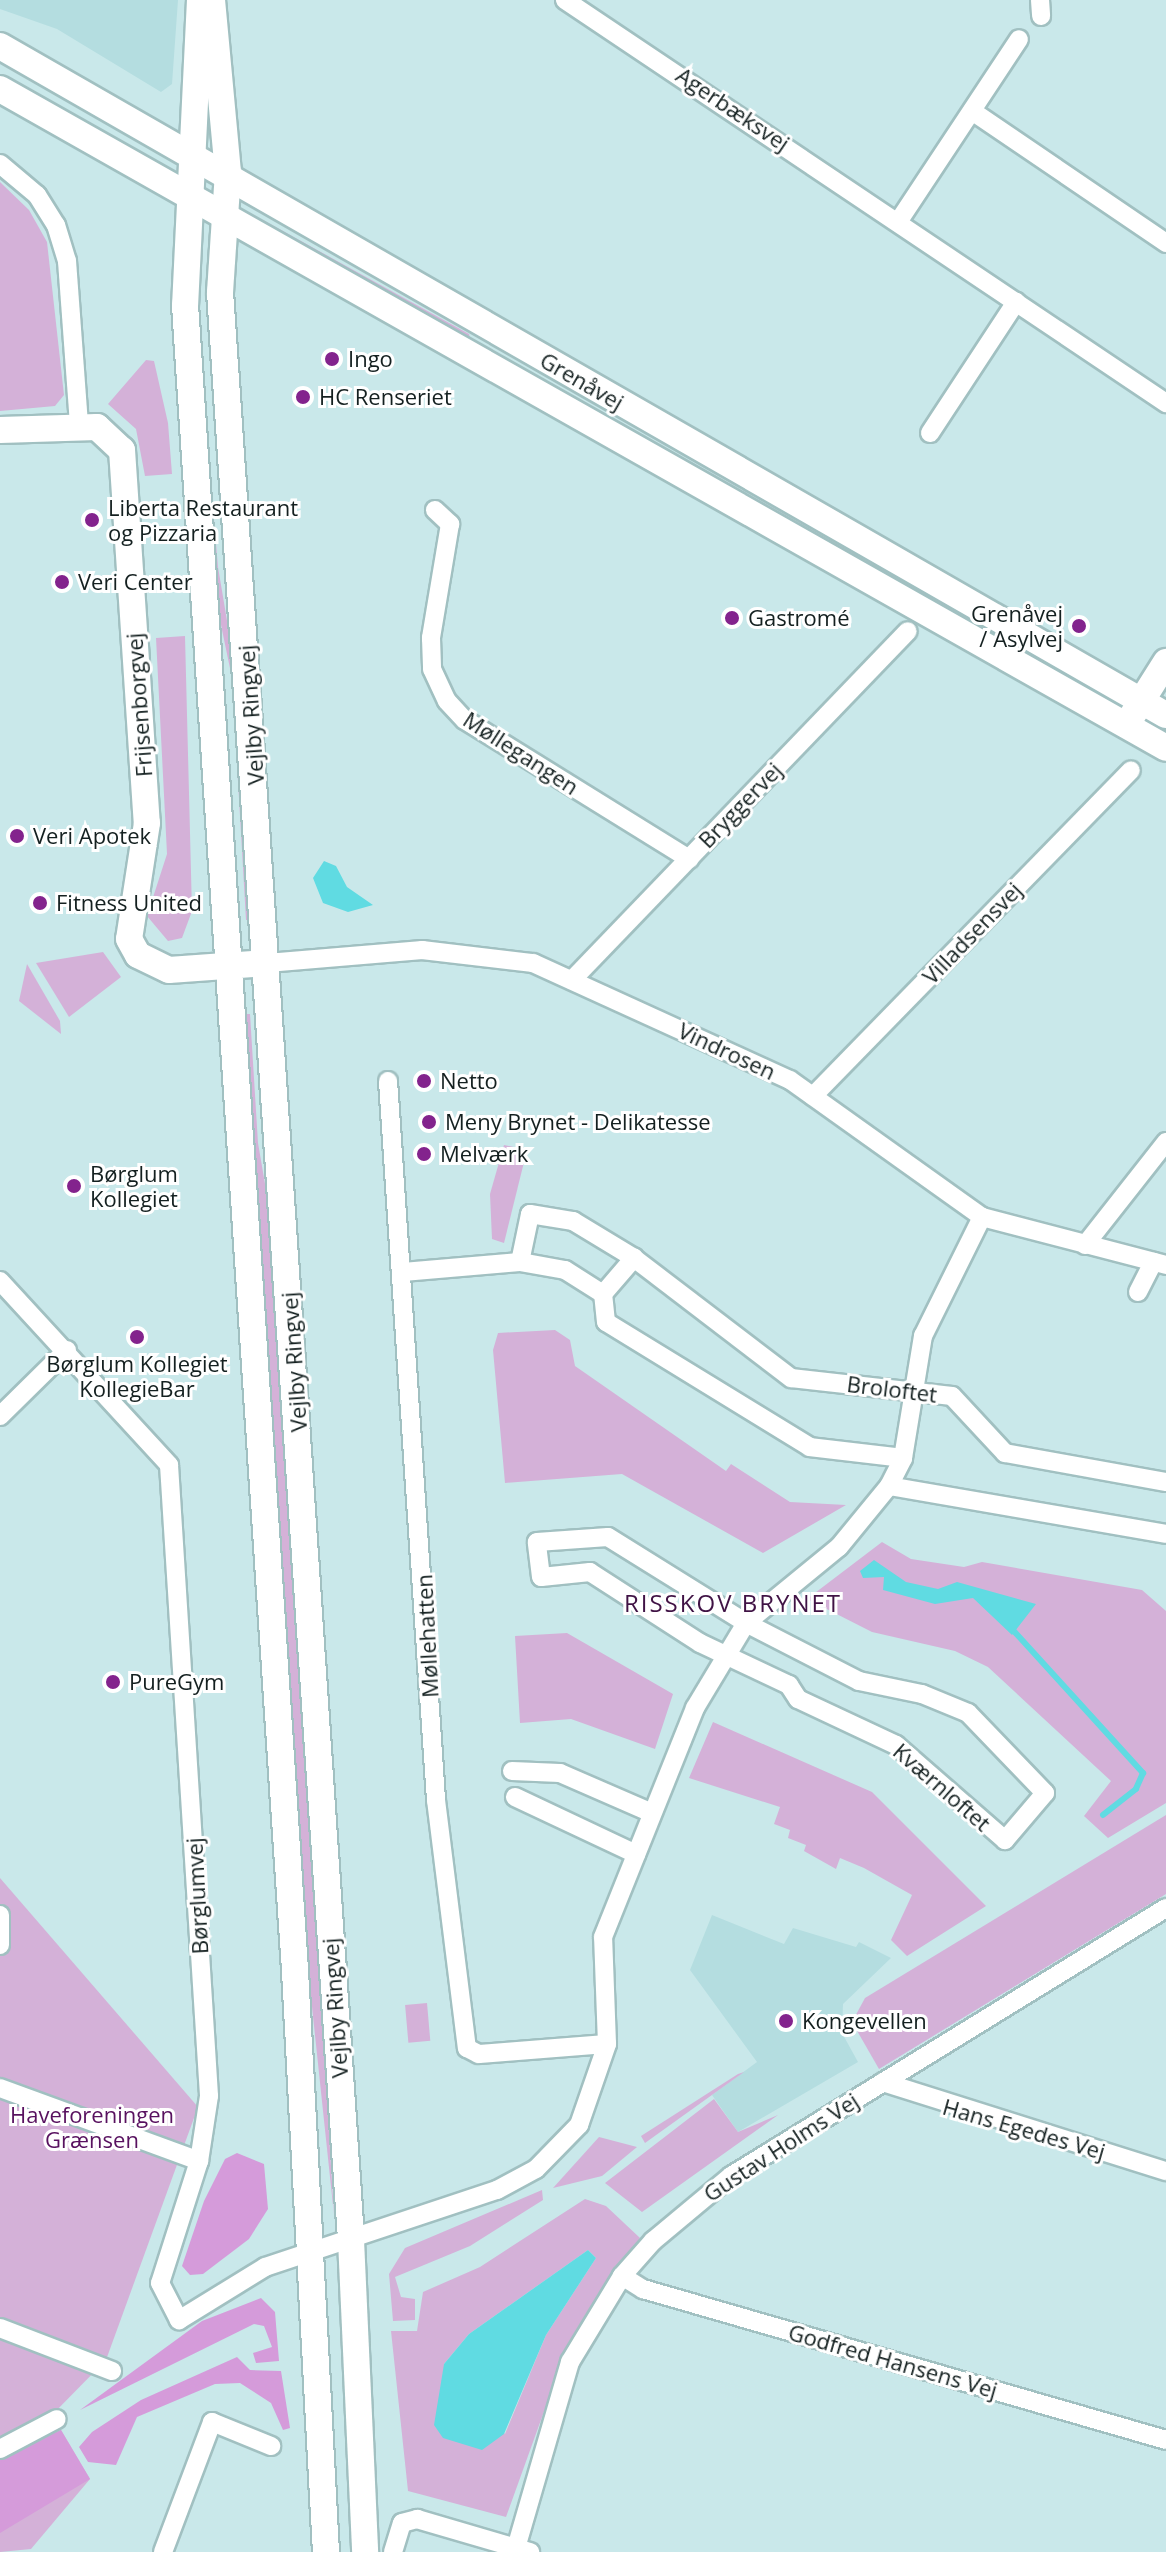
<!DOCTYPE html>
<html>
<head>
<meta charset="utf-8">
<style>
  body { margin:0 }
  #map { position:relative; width:1166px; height:2552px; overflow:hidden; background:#c9e8ea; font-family:"Open Sans",sans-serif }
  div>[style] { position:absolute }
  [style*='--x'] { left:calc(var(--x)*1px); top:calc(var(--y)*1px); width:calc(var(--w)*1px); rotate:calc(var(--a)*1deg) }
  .built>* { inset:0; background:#b4dde0 }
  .green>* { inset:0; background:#d4b1d8; transform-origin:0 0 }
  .forest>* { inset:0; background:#d59bda }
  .water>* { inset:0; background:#60dbe2 }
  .stream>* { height:6px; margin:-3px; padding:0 3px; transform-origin:3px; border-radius:3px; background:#60dbe2 }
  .roads { filter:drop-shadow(2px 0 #a1c0c1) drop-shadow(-2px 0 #a1c0c1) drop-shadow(0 2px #a1c0c1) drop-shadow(0 -2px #a1c0c1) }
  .street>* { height:18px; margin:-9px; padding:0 9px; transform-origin:9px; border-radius:9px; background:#fff }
  .secondary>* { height:26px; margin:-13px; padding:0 13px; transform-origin:13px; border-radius:13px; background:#fff }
  .dots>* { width:22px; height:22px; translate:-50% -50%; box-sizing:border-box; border:4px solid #fff; border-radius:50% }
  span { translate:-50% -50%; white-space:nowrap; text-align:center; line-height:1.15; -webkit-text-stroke:6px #fff; paint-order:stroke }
  .street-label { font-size:22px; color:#142020 }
  .poi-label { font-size:22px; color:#142020 }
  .left { translate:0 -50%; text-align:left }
  .right { translate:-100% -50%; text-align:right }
  .park-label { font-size:22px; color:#58115f }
  .neighbourhood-label { font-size:24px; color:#401345; letter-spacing:2px }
</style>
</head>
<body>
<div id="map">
  <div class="built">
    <i style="clip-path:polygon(0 0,178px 0,172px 84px,161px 92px,57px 29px,0 9px)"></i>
    <i style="clip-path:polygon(712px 1915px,784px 1944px,793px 1928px,856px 1947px,859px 1942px,891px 1958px,843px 2004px,842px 2033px,858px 2062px,738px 2132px,712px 2095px,757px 2062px,690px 1970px)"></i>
  </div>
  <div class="green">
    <i style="clip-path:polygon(0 182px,29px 210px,47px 242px,64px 395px,55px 406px,0 411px)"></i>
    <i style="clip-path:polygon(263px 220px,469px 334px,470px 338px,263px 225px)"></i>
    <i style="clip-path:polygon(193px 269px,218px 567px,238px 686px,252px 920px,246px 920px,232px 678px,215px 596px)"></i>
    <i style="clip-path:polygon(146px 360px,154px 361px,168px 423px,172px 474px,145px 476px,136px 429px,108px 404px)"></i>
    <i style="clip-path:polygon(185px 636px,192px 911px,182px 938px,168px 941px,147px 916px,167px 854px,156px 638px)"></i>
    <i style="clip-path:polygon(103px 952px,121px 977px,69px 1017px,36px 963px)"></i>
    <i style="clip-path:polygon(27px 964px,60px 1021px,61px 1034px,19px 1001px)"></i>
    <i style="clip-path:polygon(242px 1014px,250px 1014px,258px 1143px,275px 1242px,334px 2215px,304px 1931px)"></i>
    <i style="clip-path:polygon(504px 1145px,527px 1150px,504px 1243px,492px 1239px,490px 1194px)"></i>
    <i style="clip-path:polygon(555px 1330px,570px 1340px,575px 1366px,726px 1471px,731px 1464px,790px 1502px,846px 1505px,763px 1553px,622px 1474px,505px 1483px,493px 1350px,498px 1333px)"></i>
    <i style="clip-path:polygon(882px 1542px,911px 1559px,964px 1567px,982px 1562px,1142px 1590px,1166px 1611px,1166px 1803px,1108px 1838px,1084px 1816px,1111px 1781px,988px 1667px,955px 1651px,872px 1632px,807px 1599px)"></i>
    <i style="clip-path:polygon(567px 1633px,673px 1694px,655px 1749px,571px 1719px,520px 1723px,515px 1636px)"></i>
    <i style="clip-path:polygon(713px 1722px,872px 1792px,986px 1906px,907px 1956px,891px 1940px,912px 1895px,864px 1868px,840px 1858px,836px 1869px,804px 1851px,806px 1845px,788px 1838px,790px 1830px,774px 1824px,780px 1807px,689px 1778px)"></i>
    <i style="clip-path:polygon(1166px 1815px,1166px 1894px,879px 2069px,852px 2022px,865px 1998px)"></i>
    <i style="clip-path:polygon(0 1878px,198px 2107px,106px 2360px,50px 2417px,0 2440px)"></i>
    <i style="left:427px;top:2003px;width:38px;height:22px;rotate:85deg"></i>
    <i style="clip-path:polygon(744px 2072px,645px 2143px,641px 2136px,738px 2074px)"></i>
    <i style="clip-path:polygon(714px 2099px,738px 2132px,778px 2115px,642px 2212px,605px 2183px)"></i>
    <i style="clip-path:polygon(599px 2137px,637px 2147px,602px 2176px,553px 2188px)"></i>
    <i style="clip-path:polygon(542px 2190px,543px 2200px,470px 2246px,395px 2277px,401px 2297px,415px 2299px,415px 2320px,393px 2321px,389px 2274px,405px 2248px)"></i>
    <i style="clip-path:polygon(evenodd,585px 2199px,606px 2206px,640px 2238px,569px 2342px,506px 2517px,408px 2491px,391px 2331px,417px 2331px,423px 2292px,480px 2267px,585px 2199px,588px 2250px,596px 2258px,546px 2335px,505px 2434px,444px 2364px,469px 2334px,588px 2250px)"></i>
    <i style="clip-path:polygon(61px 2430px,90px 2479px,31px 2549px,0 2552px,0 2458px)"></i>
  </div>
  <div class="forest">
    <i style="clip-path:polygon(237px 2153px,264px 2164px,268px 2209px,249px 2239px,203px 2274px,190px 2275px,182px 2266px,204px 2201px,225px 2159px)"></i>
    <i style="clip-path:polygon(261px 2298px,275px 2312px,279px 2361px,256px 2363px,253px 2353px,272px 2347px,264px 2326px,254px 2324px,80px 2410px,202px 2321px)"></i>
    <i style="clip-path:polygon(237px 2357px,250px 2370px,281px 2371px,290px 2428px,283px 2430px,271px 2403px,240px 2383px,215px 2384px,137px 2417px,116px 2465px,88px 2462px,79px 2447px,92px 2432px,141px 2400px)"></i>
    <i style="clip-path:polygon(61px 2430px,90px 2479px,0 2533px,0 2458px)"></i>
  </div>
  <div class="water">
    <i style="clip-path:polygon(324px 861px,336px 866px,347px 887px,373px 905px,348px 912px,323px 903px,313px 878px)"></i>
    <i style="clip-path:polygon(874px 1560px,906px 1582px,938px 1589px,957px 1582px,1036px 1604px,1012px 1635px,973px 1598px,935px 1604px,883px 1590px,884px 1577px,863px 1578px,860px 1571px)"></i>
    <i style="clip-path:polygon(588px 2250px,596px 2258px,546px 2335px,504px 2434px,482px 2450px,443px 2438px,434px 2425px,444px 2364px,469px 2334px)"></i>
  </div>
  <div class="stream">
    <i style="--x:1012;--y:1629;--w:195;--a:47.7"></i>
    <i style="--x:1143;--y:1773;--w:17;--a:114"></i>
    <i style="--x:1136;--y:1789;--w:42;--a:141.8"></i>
  </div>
  <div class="roads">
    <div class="street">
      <i style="--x:565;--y:0;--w:724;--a:33.84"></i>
      <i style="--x:1040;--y:0;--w:16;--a:86"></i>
      <i style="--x:972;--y:111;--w:235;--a:34.2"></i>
      <i style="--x:0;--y:164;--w:48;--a:40"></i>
      <i style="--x:37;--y:195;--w:36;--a:58"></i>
      <i style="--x:56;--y:225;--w:38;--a:73"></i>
      <i style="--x:67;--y:261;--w:164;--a:85.8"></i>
      <i style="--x:898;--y:222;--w:219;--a:-56.5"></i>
      <i style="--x:930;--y:433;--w:157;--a:-56.7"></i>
      <i style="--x:435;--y:510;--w:21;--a:43"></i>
      <i style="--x:450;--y:524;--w:116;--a:99.5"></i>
      <i style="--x:431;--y:638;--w:31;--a:88"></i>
      <i style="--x:432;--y:669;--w:35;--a:65"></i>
      <i style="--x:447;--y:701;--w:26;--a:47"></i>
      <i style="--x:465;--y:720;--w:264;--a:31.8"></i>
      <i style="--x:267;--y:963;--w:156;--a:-4.8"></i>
      <i style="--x:422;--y:950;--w:112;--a:6.7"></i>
      <i style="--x:533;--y:963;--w:282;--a:24.5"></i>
      <i style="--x:790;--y:1080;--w:236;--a:35.5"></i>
      <i style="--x:982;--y:1217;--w:190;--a:14.6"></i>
      <i style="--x:572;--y:980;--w:484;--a:-46.1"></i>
      <i style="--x:388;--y:1081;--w:721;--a:86.18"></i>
      <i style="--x:436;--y:1800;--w:250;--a:82.9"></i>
      <i style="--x:467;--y:2048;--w:13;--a:27"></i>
      <i style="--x:479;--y:2054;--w:128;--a:-4.5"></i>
      <i style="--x:813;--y:1096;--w:455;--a:-45.7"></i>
      <i style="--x:1085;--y:1245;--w:131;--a:-51.8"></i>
      <i style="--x:403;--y:1272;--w:117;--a:-4.9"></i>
      <i style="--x:0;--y:1281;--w:250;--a:47.4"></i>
      <i style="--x:169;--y:1465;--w:632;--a:86.37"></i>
      <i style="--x:209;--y:2096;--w:66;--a:98.7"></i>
      <i style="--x:199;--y:2161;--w:128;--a:107.7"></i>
      <i style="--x:160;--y:2283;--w:42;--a:62.8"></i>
      <i style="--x:179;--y:2320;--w:101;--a:-31.6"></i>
      <i style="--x:265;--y:2267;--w:244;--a:-18.4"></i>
      <i style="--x:497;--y:2190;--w:44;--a:-28.3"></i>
      <i style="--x:536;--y:2169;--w:62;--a:-45.7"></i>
      <i style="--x:579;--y:2125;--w:86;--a:-70.9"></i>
      <i style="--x:607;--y:2044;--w:107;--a:-92.1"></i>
      <i style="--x:603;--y:1937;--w:247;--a:-68.1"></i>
      <i style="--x:695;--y:1708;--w:99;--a:-59"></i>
      <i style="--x:746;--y:1623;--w:120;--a:-39.3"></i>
      <i style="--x:839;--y:1547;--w:79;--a:-50.7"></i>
      <i style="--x:889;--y:1486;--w:31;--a:-63"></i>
      <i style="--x:903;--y:1458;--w:124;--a:-80.7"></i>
      <i style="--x:923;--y:1336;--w:133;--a:-63.6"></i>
      <i style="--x:1138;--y:1292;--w:34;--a:-63"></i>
      <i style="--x:603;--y:1294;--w:48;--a:-49.3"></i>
      <i style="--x:0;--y:1416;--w:94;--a:-44.6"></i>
      <i style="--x:903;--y:1458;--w:94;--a:-173.3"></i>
      <i style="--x:810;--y:1447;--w:239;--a:-148.5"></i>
      <i style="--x:606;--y:1322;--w:28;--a:-96"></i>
      <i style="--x:603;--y:1294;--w:45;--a:-147.7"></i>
      <i style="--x:565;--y:1270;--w:46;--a:-169.9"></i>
      <i style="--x:520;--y:1262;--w:49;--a:-78.2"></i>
      <i style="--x:530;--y:1214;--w:44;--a:9.2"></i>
      <i style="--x:573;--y:1221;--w:71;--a:31.2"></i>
      <i style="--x:634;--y:1258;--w:198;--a:37.4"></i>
      <i style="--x:791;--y:1378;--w:162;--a:6.4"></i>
      <i style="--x:952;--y:1396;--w:78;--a:47.1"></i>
      <i style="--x:1005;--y:1453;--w:164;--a:10.2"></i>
      <i style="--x:889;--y:1486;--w:281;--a:9.8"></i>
      <i style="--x:608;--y:1537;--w:163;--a:31.9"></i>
      <i style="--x:746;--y:1623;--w:127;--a:27.2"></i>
      <i style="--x:859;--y:1681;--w:64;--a:11.7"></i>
      <i style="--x:922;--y:1694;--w:50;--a:22.4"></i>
      <i style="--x:968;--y:1713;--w:111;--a:46.1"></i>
      <i style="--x:1045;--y:1793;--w:62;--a:130.4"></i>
      <i style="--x:1005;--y:1840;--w:145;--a:-138.9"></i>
      <i style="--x:896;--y:1745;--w:108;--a:-154.9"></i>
      <i style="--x:798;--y:1699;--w:17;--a:-123"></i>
      <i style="--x:789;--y:1685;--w:98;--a:-154.7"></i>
      <i style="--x:700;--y:1643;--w:131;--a:-147.2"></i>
      <i style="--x:590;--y:1572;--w:49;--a:174.2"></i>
      <i style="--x:541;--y:1577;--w:35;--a:-97"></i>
      <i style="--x:537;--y:1542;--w:71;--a:-4"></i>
      <i style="--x:512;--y:1771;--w:48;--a:2.4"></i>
      <i style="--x:560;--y:1773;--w:100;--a:23.5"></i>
      <i style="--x:515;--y:1797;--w:134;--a:25.2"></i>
      <i style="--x:0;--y:1915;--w:30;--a:90"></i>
      <i style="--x:883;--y:2082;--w:297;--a:17.5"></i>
      <i style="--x:0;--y:2088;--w:212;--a:20.1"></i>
      <i style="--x:622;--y:2276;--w:25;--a:32"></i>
      <i style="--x:643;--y:2289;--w:544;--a:16.1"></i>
      <i style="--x:0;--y:2328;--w:120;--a:21"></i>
      <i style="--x:0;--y:2449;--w:64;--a:-27.8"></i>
      <i style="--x:516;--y:2548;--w:194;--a:-73.8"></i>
      <i style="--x:570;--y:2362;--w:100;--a:-58.8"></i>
      <i style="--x:622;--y:2276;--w:47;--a:-48.5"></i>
      <i style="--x:653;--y:2241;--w:102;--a:-39.8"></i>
      <i style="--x:731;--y:2176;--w:511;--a:-31.64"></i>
      <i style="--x:163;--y:2552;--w:139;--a:-69.3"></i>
      <i style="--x:212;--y:2422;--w:64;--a:22.1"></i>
      <i style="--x:393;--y:2552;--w:30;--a:-73"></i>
      <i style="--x:402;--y:2523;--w:16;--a:-15"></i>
      <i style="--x:417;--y:2519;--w:118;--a:16.3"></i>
    </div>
    <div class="secondary">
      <i style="--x:200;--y:0;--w:305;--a:92.8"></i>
      <i style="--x:185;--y:305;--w:1670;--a:86.22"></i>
      <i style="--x:295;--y:1971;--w:582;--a:86.95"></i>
      <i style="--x:212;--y:0;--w:173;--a:84.7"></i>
      <i style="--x:228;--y:172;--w:120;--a:93.8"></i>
      <i style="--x:220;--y:292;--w:1952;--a:86.15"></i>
      <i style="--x:351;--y:2240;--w:312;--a:87.4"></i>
      <i style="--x:0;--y:46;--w:1344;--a:29.85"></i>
      <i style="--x:0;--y:89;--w:1339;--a:29.47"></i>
      <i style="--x:0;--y:430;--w:97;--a:-1.8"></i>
      <i style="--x:97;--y:427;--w:34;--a:43"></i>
      <i style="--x:122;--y:450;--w:374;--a:86.2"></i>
      <i style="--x:147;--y:823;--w:117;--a:98.8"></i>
      <i style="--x:129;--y:939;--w:18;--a:61"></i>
      <i style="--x:138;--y:955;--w:34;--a:26"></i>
      <i style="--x:169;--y:970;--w:98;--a:-4.1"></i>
      <i style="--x:1132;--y:716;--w:64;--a:-57.8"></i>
    </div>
  </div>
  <div class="dots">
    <i style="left:332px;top:359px;background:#83238d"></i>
    <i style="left:303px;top:397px;background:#83238d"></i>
    <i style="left:92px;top:520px;background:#83238d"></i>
    <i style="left:62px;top:582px;background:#83238d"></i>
    <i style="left:732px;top:618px;background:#83238d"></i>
    <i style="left:1079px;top:626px;background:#83238d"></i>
    <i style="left:17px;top:836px;background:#83238d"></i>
    <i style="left:40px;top:903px;background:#83238d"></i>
    <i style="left:424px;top:1081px;background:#83238d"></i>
    <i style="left:429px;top:1122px;background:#83238d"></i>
    <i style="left:424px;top:1154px;background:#83238d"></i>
    <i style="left:74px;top:1186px;background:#83238d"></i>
    <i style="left:137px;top:1337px;background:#83238d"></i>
    <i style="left:113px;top:1682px;background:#83238d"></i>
    <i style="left:786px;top:2021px;background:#83238d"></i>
  </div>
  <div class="street-label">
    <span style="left:733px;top:109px;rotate:34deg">Agerbæksvej</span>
    <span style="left:582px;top:381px;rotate:30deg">Grenåvej</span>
    <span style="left:139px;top:705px;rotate:-94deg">Frijsenborgvej</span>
    <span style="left:251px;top:715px;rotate:-94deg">Vejlby Ringvej</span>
    <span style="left:521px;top:753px;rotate:33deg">Møllegangen</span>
    <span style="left:740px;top:805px;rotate:-46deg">Bryggervej</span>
    <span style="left:972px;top:933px;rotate:-46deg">Villadsensvej</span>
    <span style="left:727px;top:1051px;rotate:25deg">Vindrosen</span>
    <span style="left:294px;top:1362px;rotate:-94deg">Vejlby Ringvej</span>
    <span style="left:892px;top:1389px;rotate:7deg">Broloftet</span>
    <span style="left:427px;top:1636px;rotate:-93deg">Møllehatten</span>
    <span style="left:942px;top:1787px;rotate:41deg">Kværnloftet</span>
    <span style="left:197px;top:1896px;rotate:-93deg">Børglumvej</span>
    <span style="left:335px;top:2008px;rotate:-94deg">Vejlby Ringvej</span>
    <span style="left:1024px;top:2129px;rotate:16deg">Hans Egedes Vej</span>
    <span style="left:781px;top:2147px;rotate:-33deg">Gustav Holms Vej</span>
    <span style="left:893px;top:2361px;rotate:16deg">Godfred Hansens Vej</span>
  </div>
  <div class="poi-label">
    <span class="left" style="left:348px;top:359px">Ingo</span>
    <span class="left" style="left:319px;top:397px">HC Renseriet</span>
    <span class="left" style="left:108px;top:520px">Liberta Restaurant<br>og Pizzaria</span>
    <span class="left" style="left:78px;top:582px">Veri Center</span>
    <span class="right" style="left:1063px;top:626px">Grenåvej<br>/ Asylvej</span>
    <span class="left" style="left:748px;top:618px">Gastromé</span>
    <span class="left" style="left:33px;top:836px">Veri Apotek</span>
    <span class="left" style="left:56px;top:903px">Fitness United</span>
    <span class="left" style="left:440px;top:1081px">Netto</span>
    <span class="left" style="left:445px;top:1122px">Meny Brynet - Delikatesse</span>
    <span class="left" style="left:440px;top:1154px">Melværk</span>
    <span class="left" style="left:90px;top:1186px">Børglum<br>Kollegiet</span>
    <span style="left:137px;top:1376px">Børglum Kollegiet<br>KollegieBar</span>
    <span class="left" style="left:129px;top:1682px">PureGym</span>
    <span class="left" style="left:802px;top:2021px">Kongevellen</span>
  </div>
  <div class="park-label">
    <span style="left:92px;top:2127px">Haveforeningen<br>Grænsen</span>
  </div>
  <div class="neighbourhood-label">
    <span style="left:733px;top:1603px">RISSKOV BRYNET</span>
  </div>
</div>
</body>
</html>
